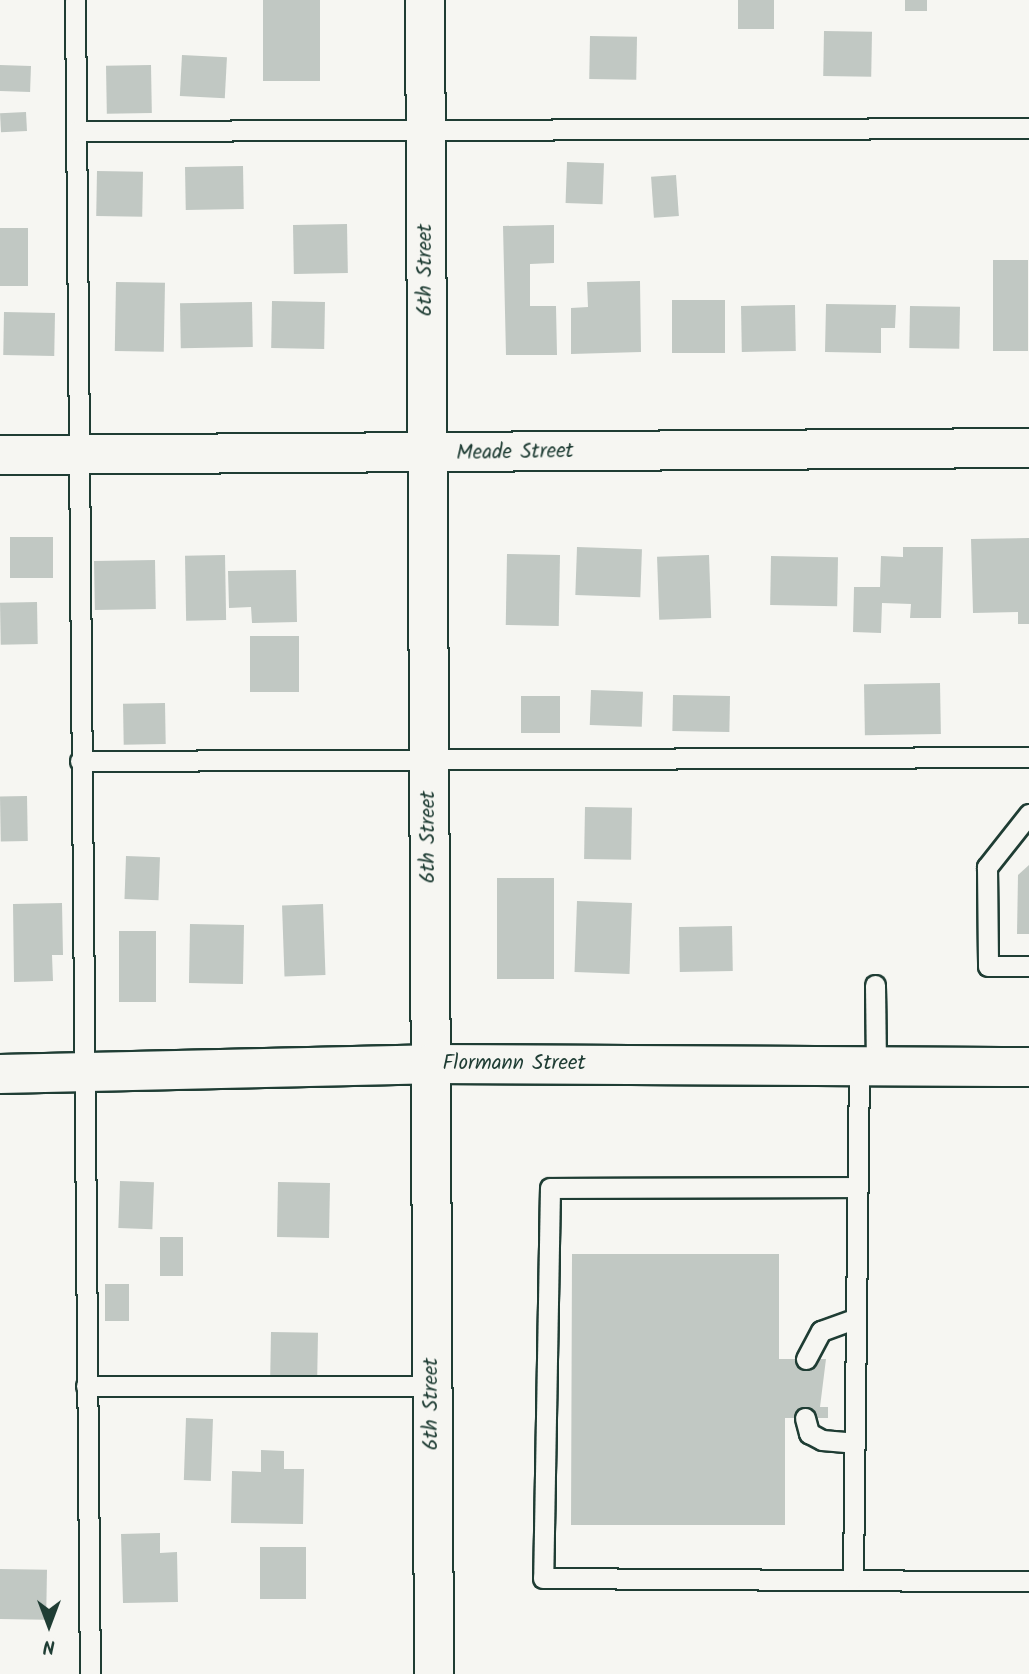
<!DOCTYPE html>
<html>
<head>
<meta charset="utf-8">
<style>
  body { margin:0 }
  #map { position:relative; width:1029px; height:1674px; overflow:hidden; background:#f6f6f2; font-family:Kalam,sans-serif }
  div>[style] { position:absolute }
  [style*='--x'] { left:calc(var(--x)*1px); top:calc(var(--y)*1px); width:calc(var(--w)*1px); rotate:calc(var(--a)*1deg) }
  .building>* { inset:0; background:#c1c8c3; transform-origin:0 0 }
  .roads { filter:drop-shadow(2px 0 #1f3d34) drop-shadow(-2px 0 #1f3d34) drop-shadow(0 2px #1f3d34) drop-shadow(0 -2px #1f3d34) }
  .service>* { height:19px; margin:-9.5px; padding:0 9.5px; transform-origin:9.5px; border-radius:9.5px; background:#f6f6f2 }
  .minor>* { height:38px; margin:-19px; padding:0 19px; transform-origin:19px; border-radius:19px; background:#f6f6f2 }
  .tertiary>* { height:38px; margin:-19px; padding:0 19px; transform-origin:19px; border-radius:19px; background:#f6f6f2 }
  span { translate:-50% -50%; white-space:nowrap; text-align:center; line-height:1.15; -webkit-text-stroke:5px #f6f6f2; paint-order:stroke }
  .street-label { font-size:21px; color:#1f3d34 }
  .north { position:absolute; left:14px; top:1590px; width:70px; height:70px; -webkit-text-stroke:5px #f6f6f2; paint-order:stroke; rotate:180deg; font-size:19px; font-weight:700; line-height:28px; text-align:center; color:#1f3d34 }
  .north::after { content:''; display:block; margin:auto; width:24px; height:32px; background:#1f3d34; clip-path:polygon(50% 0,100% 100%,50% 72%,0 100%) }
</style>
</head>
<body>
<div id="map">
  <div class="building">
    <i style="left:263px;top:0;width:57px;height:81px"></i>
    <i style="left:738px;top:0;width:36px;height:29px"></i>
    <i style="left:905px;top:0;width:22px;height:11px"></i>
    <i style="left:824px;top:31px;width:48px;height:45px;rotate:1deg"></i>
    <i style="left:590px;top:36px;width:47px;height:43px;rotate:1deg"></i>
    <i style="left:182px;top:55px;width:45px;height:41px;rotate:3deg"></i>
    <i style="left:0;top:65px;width:31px;height:26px;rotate:2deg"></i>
    <i style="left:151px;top:65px;width:48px;height:45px;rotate:89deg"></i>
    <i style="left:26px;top:112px;width:19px;height:26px;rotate:87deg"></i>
    <i style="left:567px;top:162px;width:37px;height:41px;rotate:2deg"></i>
    <i style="left:243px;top:166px;width:43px;height:58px;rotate:89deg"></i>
    <i style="left:97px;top:171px;width:46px;height:45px;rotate:1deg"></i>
    <i style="left:676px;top:175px;width:41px;height:25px;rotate:86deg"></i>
    <i style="left:347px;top:224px;width:49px;height:54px;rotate:89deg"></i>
    <i style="clip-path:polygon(554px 225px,554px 263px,530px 264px,530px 306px,556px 306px,557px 355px,506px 355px,503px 226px)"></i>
    <i style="left:0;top:228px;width:28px;height:58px"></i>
    <i style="left:993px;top:260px;width:35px;height:91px"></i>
    <i style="clip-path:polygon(640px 281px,641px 352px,571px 354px,571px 308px,588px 307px,587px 282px)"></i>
    <i style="left:116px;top:282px;width:49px;height:69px;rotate:1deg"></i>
    <i style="left:725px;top:300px;width:53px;height:53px;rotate:90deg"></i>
    <i style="left:272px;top:301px;width:53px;height:47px;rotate:1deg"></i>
    <i style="left:252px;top:302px;width:45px;height:72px;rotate:89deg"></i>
    <i style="clip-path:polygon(826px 304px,896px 305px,895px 328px,881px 328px,881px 353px,825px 352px)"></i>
    <i style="left:795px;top:305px;width:46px;height:54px;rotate:89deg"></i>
    <i style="left:910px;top:306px;width:50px;height:42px;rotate:1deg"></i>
    <i style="left:4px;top:312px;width:51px;height:43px;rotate:1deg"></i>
    <i style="left:10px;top:537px;width:43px;height:41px"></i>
    <i style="clip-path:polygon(1029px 538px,1029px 624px,1018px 624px,1018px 612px,973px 613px,971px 539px)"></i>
    <i style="left:577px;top:547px;width:65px;height:48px;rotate:2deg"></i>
    <i style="clip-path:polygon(903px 547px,943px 547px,941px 618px,910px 618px,911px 604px,882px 603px,881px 633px,853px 632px,854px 587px,880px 587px,881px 556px,903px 557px)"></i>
    <i style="left:507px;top:554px;width:53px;height:71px;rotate:1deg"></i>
    <i style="left:225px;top:555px;width:65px;height:40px;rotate:89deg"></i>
    <i style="left:709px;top:555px;width:63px;height:52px;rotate:88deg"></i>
    <i style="left:771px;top:556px;width:67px;height:49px;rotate:1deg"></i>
    <i style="left:155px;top:560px;width:49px;height:61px;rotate:89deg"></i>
    <i style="clip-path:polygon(296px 570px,297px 622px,252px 623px,251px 607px,229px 608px,228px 571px)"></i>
    <i style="left:37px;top:602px;width:42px;height:37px;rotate:89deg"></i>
    <i style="left:250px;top:636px;width:49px;height:56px"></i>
    <i style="left:940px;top:683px;width:51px;height:76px;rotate:89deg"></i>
    <i style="left:591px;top:690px;width:52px;height:35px;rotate:2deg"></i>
    <i style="left:673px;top:695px;width:57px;height:36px;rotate:1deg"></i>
    <i style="left:521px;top:696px;width:39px;height:37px"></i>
    <i style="left:165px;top:703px;width:41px;height:42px;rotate:89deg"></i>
    <i style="left:27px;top:796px;width:45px;height:27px;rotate:89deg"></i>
    <i style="left:585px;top:807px;width:47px;height:52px;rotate:1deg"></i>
    <i style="left:126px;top:856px;width:34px;height:43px;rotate:2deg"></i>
    <i style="clip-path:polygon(1029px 865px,1029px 934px,1017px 934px,1018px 875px)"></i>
    <i style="left:497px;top:878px;width:57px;height:101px"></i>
    <i style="left:577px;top:901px;width:55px;height:71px;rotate:2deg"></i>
    <i style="clip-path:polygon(62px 903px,63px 955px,52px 955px,53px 981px,14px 982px,13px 904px)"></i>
    <i style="left:323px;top:904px;width:71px;height:41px;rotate:88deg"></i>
    <i style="left:190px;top:924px;width:54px;height:59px;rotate:1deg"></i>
    <i style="left:732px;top:926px;width:45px;height:53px;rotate:89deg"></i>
    <i style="left:119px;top:931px;width:37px;height:71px"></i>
    <i style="left:120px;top:1181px;width:34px;height:47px;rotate:2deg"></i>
    <i style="left:278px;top:1182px;width:52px;height:55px;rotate:1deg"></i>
    <i style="left:160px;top:1237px;width:23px;height:39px"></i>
    <i style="clip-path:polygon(572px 1254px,779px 1254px,779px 1359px,826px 1359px,820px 1407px,828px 1407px,828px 1418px,785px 1418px,785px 1525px,571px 1525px)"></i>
    <i style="left:105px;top:1284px;width:24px;height:37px"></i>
    <i style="left:271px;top:1332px;width:47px;height:45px;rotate:1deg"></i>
    <i style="left:186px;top:1418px;width:27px;height:62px;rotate:2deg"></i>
    <i style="clip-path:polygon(261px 1450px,284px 1451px,284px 1469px,304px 1469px,303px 1524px,231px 1523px,232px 1471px,261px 1472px)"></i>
    <i style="clip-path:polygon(160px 1533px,160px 1553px,177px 1552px,178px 1602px,123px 1603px,121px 1534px)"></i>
    <i style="left:260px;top:1547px;width:46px;height:52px"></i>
    <i style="left:0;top:1569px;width:47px;height:50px;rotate:1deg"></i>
  </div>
  <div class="roads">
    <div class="service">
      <i style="--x:75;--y:0;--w:1674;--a:89.49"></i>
      <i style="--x:76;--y:131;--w:953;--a:-0.18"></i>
      <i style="--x:80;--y:761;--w:949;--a:-0.24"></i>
      <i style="--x:1029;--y:814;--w:68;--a:128.4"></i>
      <i style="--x:987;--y:867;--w:99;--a:89.4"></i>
      <i style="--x:988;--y:966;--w:41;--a:0"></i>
      <i style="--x:875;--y:985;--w:80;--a:89.3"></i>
      <i style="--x:858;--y:1187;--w:308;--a:179.8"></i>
      <i style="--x:550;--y:1188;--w:390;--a:91"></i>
      <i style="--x:543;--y:1578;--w:486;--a:0.4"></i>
      <i style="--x:806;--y:1359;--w:32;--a:-62"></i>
      <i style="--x:821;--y:1331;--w:37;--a:-20"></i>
      <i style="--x:86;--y:1386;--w:346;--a:0"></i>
      <i style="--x:805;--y:1418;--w:16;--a:75"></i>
      <i style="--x:809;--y:1433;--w:15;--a:28"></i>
      <i style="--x:822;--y:1440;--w:32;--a:5"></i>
      <i style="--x:853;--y:1578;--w:513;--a:-89.33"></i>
    </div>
    <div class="minor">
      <i style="--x:425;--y:0;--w:1674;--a:89.69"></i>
      <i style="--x:0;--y:455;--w:1029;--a:-0.39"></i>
    </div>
    <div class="tertiary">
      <i style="--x:0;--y:1074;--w:430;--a:-1.3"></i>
      <i style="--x:430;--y:1064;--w:599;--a:0.29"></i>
    </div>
  </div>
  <div class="street-label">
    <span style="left:426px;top:270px;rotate:-90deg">6th Street</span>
    <span style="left:515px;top:453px;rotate:-1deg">Meade Street</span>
    <span style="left:429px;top:837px;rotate:-90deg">6th Street</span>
    <span style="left:514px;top:1064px">Flormann Street</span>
    <span style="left:432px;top:1404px;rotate:-90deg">6th Street</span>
  </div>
  <div class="north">N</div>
</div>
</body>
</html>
